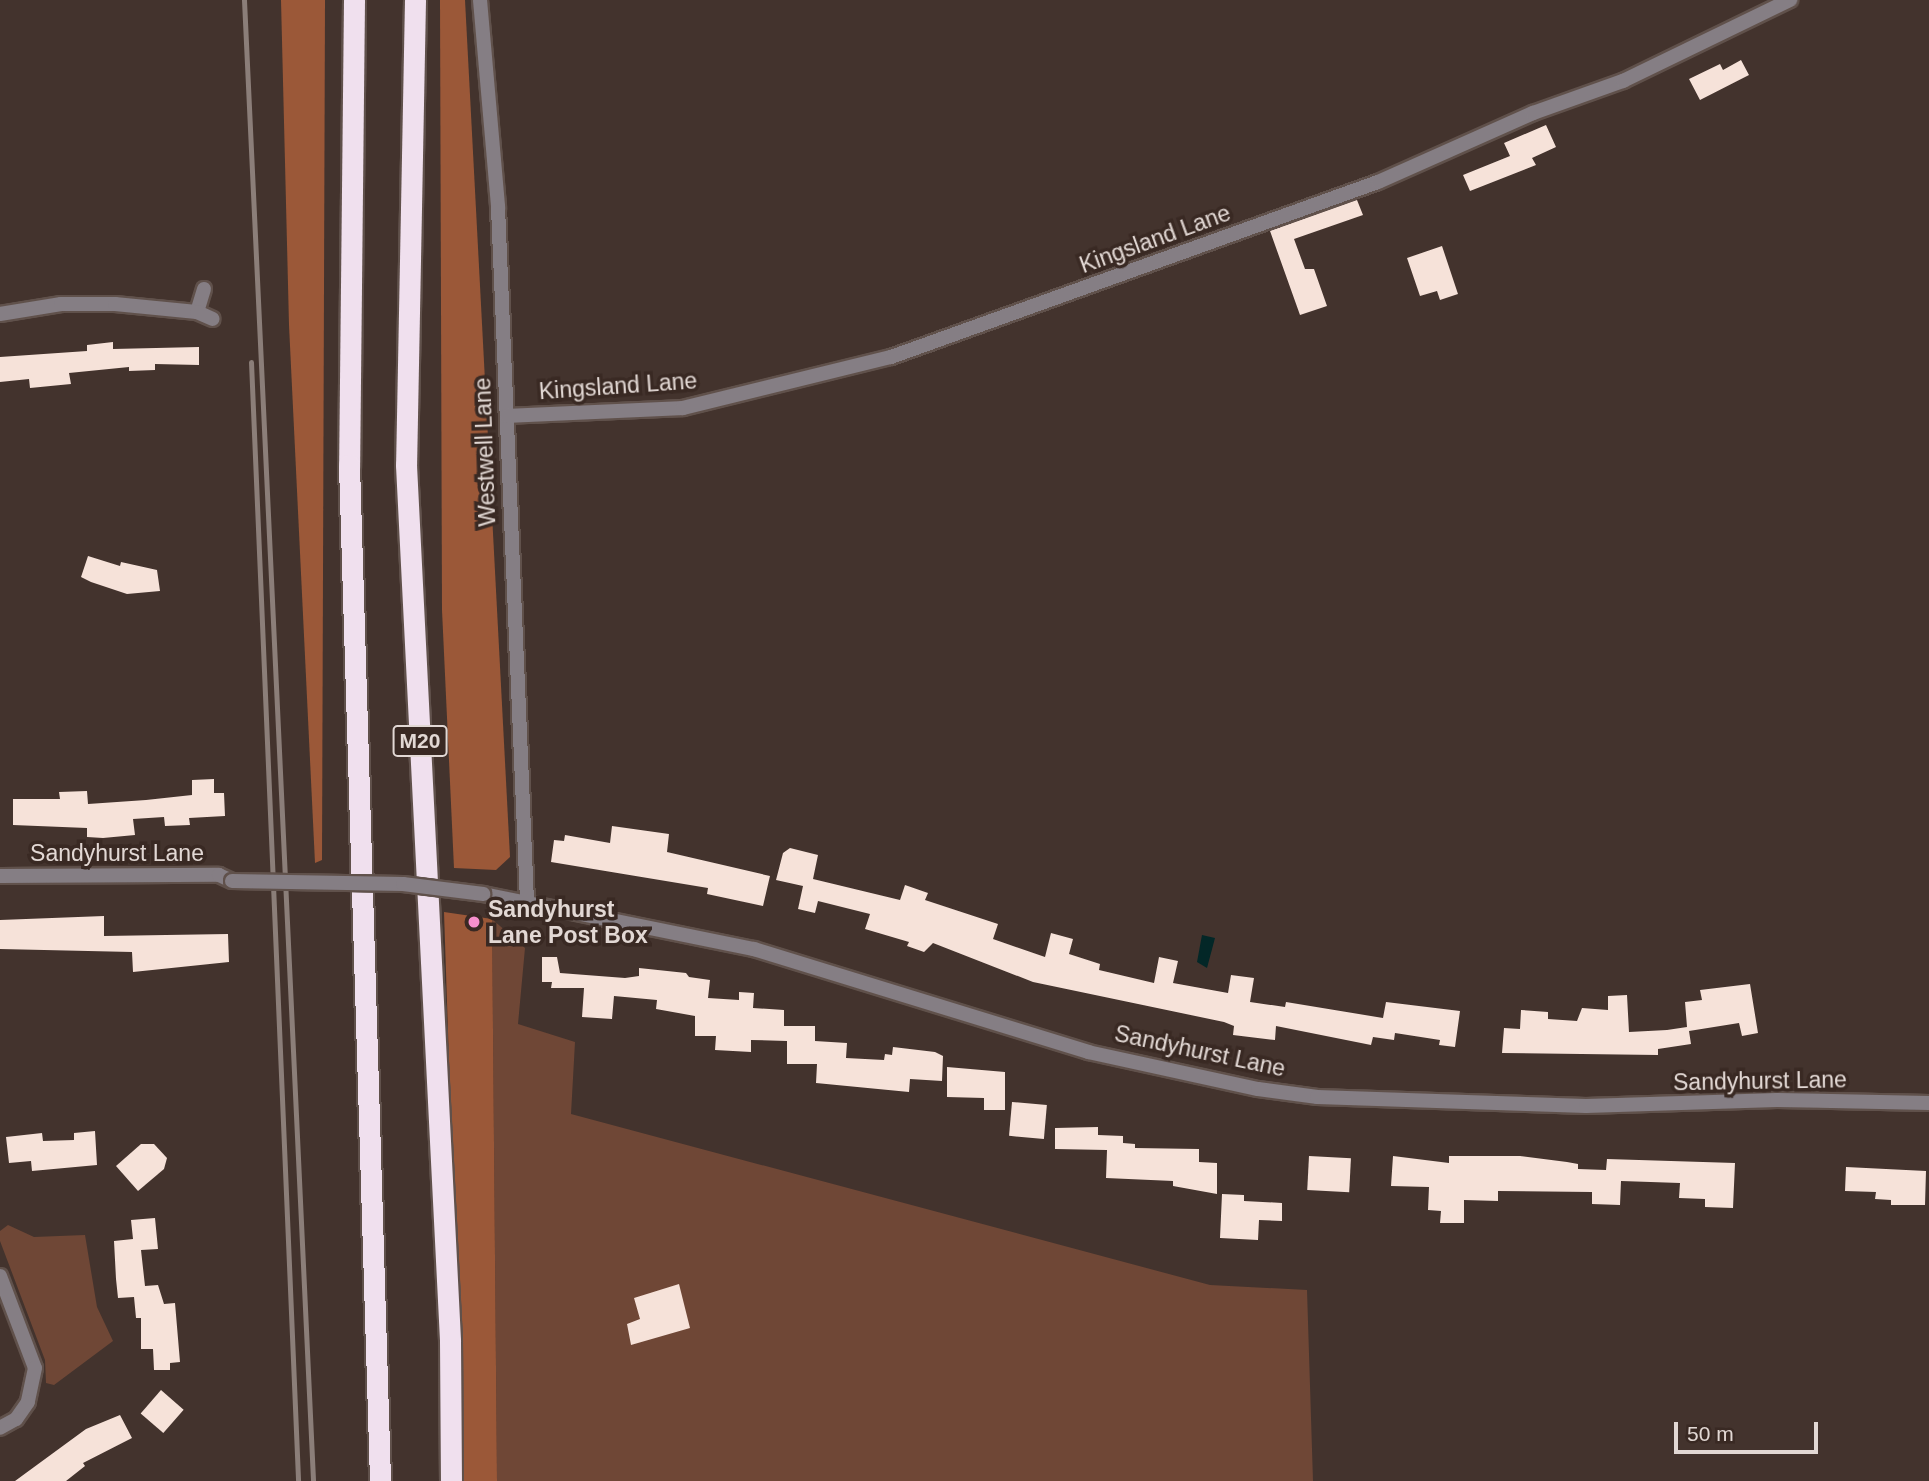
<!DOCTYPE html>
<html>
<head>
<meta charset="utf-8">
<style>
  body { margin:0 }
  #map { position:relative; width:1929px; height:1481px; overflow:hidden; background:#43332d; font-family:Helvetica,sans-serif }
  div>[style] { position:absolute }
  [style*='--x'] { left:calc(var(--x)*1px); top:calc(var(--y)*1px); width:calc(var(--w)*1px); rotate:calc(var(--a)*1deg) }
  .green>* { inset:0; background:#6f4736 }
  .forest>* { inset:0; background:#9b5838 }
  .water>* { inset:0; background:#032727 }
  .building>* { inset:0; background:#f6e2d9; transform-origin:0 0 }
  .roads { filter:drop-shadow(2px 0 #60514b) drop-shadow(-2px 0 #60514b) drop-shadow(0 2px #60514b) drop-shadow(0 -2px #60514b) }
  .minor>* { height:14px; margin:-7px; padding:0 7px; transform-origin:7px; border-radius:7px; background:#857e84 }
  .tertiary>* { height:14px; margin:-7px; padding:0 7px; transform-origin:7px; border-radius:7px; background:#857e84 }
  .motorway>* { height:21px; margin:-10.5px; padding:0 10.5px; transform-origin:10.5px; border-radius:10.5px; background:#f0e0ee }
  .rail>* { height:5px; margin:-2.5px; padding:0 2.5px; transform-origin:2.5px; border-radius:2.5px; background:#8b7e79 }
  .bridges { filter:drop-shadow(2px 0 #60514b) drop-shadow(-2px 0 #60514b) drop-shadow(0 2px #60514b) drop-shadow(0 -2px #60514b) }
  .tertiary-bridge>* { height:14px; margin:-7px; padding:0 7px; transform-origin:7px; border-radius:7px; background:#857e84 }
  .dots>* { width:19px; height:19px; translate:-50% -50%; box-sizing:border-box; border:4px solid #392923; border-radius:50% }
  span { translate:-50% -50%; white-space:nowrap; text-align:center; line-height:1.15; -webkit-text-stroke:7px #392923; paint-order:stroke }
  .shield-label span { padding:2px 5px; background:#392923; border:2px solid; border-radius:5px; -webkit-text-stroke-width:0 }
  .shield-label { font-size:21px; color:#e2d8d4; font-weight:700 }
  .street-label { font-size:23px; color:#e2d8d4 }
  .poi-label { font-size:23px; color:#e2d8d4; font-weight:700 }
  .left { translate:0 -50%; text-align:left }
  .scale { position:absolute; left:1674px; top:1422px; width:144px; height:32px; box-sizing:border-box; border:4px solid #e2d8d4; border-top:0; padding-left:9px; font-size:21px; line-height:24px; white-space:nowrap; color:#e2d8d4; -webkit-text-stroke:5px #392923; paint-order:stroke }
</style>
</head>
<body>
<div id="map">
  <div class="green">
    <i style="clip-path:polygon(492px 919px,525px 948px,518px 1024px,575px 1042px,571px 1114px,1210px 1285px,1307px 1290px,1313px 1481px,497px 1481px)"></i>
    <i style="clip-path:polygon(8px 1225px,34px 1237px,85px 1235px,97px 1307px,113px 1341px,54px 1385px,46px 1383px,45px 1360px,0 1241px,0 1231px)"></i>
  </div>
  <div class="forest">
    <i style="clip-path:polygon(281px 0,325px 0,322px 860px,315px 863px,289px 325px)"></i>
    <i style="clip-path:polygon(440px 0,465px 0,510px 857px,496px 870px,454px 868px,442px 610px)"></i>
    <i style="clip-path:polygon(444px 912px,492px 919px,497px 1481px,463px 1481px)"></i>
  </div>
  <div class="water">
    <i style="clip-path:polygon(1202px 935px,1215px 938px,1207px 968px,1197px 962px)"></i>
  </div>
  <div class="building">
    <i style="clip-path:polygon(1741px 60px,1749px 75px,1700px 100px,1689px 79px,1720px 64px,1723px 70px)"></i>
    <i style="clip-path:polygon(1546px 125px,1556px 147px,1532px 158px,1536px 165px,1470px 191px,1463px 175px,1510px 156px,1504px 143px)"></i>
    <i style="clip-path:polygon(1357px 200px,1363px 215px,1294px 239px,1305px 269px,1314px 269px,1327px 306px,1300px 315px,1270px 231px)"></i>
    <i style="clip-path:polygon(1442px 246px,1458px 294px,1440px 300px,1437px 291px,1420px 296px,1407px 258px)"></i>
    <i style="clip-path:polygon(113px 342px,113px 349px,199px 347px,199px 365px,155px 364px,155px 370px,129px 371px,129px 367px,69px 373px,71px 384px,30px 388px,29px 379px,0 382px,0 357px,87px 351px,87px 345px)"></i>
    <i style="clip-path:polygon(88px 556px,120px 566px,121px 562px,157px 570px,160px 591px,127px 594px,91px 582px,81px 577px)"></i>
    <i style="clip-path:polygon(214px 779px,214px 793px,224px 793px,225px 816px,189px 818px,190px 825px,165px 826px,164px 817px,133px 819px,135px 835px,103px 838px,87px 837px,87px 828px,13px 825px,13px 799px,60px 799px,59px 792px,87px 791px,88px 804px,146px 800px,192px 795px,192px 780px)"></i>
    <i style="clip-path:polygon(612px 826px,669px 834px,667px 852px,770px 876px,763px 906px,707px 894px,708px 888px,551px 862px,554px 840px,564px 841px,565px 835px,610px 843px)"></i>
    <i style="clip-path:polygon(790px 848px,818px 855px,813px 879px,900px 900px,905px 885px,928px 893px,925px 900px,998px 924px,993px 939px,1045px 957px,1051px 933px,1073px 939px,1069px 954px,1100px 964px,1099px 970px,1154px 983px,1159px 957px,1178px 961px,1173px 983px,1228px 993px,1231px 975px,1254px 978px,1250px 1002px,1285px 1007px,1286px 1002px,1383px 1018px,1386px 1002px,1460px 1011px,1455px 1047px,1439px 1045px,1440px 1040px,1395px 1033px,1394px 1040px,1373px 1037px,1371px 1045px,1276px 1026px,1275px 1040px,1233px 1035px,1234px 1026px,1224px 1022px,1033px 982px,933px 943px,924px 952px,907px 946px,909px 942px,865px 929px,870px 914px,818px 901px,815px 913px,798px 909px,803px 886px,776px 880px,783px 853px)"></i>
    <i style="clip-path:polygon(104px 916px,104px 936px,228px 934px,229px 962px,133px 972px,132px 952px,0 949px,0 920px)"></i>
    <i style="clip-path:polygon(542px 957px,557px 957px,560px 973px,625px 978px,639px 976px,639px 968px,686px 973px,689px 977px,710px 980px,708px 998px,739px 1000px,739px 992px,754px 993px,753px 1008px,784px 1010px,784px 1026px,815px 1026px,815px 1041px,847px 1043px,846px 1058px,884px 1060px,885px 1054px,892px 1055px,893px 1047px,935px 1052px,943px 1056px,942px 1081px,910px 1079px,909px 1092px,816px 1083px,817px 1064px,787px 1064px,787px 1041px,751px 1040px,751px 1052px,715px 1050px,716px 1036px,695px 1036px,695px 1016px,656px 1009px,657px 1000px,614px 996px,612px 1019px,582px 1017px,584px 988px,551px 988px,552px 982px,542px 982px)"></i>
    <i style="clip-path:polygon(1750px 984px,1758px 1033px,1742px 1036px,1739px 1023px,1689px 1031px,1691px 1044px,1658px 1049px,1658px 1055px,1502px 1053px,1504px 1028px,1520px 1029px,1521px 1010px,1548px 1012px,1548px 1019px,1577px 1021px,1582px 1008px,1608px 1010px,1608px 996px,1627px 995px,1629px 1032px,1667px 1030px,1687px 1027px,1685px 1002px,1702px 1000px,1700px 990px)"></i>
    <i style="clip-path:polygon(947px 1067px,1005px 1072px,1005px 1110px,984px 1110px,984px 1098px,947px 1097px)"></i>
    <i style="left:1012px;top:1102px;width:35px;height:34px;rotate:5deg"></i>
    <i style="clip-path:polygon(1098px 1127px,1098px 1135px,1123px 1136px,1123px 1143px,1135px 1144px,1135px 1148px,1199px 1149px,1199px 1162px,1217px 1163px,1217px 1194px,1173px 1186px,1173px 1181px,1106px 1178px,1107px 1150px,1055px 1149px,1055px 1128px)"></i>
    <i style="clip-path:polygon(95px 1131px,97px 1165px,32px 1171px,31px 1161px,9px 1163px,6px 1137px,42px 1133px,43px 1141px,74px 1140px,74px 1133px)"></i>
    <i style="clip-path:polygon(141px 1144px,154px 1144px,167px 1158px,164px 1169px,138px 1191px,116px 1166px)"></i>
    <i style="left:1309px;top:1156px;width:42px;height:34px;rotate:3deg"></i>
    <i style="clip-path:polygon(1393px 1156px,1449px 1163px,1449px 1156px,1520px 1156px,1567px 1162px,1578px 1164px,1578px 1169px,1606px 1170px,1607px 1159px,1735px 1163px,1733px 1208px,1705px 1207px,1705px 1199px,1679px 1198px,1680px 1183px,1621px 1181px,1620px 1205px,1592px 1204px,1592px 1192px,1498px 1191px,1498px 1201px,1464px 1200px,1464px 1223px,1440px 1223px,1441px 1211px,1428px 1210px,1429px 1187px,1391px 1186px)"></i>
    <i style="clip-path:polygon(1846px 1167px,1926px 1171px,1925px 1205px,1891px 1205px,1891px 1200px,1875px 1199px,1876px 1192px,1845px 1191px)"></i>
    <i style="clip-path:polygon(1222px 1194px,1244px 1195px,1244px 1201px,1282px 1203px,1282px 1221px,1259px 1220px,1258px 1240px,1220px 1238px)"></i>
    <i style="clip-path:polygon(155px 1218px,158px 1249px,141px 1250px,145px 1286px,158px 1285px,164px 1304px,175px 1303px,180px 1362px,170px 1363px,170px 1370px,154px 1370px,153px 1349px,141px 1349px,141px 1318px,136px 1318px,134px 1297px,118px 1298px,116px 1279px,114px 1241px,133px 1239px,131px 1220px)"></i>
    <i style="clip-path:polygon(679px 1284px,690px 1328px,631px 1345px,627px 1324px,640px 1319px,634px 1298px)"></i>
    <i style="left:161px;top:1390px;width:30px;height:31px;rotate:41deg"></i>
    <i style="clip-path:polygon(120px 1415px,132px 1438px,83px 1463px,85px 1466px,66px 1481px,15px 1481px,86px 1429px)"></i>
  </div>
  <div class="roads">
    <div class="minor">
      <i style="--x:480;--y:0;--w:208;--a:85"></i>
      <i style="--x:498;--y:207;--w:697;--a:87.61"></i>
      <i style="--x:197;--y:312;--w:24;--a:-73"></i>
      <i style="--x:0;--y:314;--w:62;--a:-9.3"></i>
      <i style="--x:61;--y:304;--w:54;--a:0"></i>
      <i style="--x:115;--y:304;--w:82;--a:5.6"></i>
      <i style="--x:197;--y:312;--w:17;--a:24"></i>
      <i style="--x:507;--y:416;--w:176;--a:-2.6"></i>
      <i style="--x:683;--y:408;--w:214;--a:-13.8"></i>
      <i style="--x:891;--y:357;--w:517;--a:-19.77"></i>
      <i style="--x:1378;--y:182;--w:170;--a:-24"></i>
      <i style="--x:1533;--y:113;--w:96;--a:-19.6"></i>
      <i style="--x:1623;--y:81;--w:186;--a:-25.9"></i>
      <i style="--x:0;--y:1276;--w:98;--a:69.2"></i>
      <i style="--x:35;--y:1368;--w:35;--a:102"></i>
      <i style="--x:28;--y:1402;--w:21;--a:125"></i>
      <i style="--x:16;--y:1419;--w:18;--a:151"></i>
    </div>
    <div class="tertiary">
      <i style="--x:0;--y:876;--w:219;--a:-0.3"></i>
      <i style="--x:219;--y:875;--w:14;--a:25"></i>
      <i style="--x:483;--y:894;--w:277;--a:11.5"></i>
      <i style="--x:754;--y:949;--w:350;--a:17.1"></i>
      <i style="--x:1088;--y:1052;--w:174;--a:12.3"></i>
      <i style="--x:1258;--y:1089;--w:60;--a:7.7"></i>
      <i style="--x:1317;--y:1097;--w:269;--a:1.9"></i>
      <i style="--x:1586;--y:1106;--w:191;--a:-1.8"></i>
      <i style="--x:1777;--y:1100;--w:152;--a:1.1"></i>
    </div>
    <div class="motorway">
      <i style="--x:354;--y:0;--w:465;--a:90.6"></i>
      <i style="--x:349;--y:465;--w:1016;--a:88.25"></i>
      <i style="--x:415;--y:0;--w:465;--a:91.1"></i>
      <i style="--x:406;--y:465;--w:877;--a:87.12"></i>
      <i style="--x:450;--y:1341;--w:140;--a:89.6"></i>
    </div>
  </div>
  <div class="rail">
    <i style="--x:244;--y:0;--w:1483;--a:87.33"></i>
    <i style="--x:251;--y:362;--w:1120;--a:87.59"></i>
  </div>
  <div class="bridges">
    <div class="tertiary-bridge">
      <i style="--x:232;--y:881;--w:171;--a:1"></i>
      <i style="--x:403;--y:884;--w:81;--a:7.1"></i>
    </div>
  </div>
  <div class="dots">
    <i style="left:474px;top:922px;background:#f790cd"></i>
  </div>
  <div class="shield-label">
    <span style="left:420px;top:741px">M20</span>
  </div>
  <div class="street-label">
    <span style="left:1155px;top:239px;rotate:-20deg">Kingsland Lane</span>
    <span style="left:618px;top:386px;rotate:-4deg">Kingsland Lane</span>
    <span style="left:485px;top:452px;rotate:-92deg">Westwell Lane</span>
    <span style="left:117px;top:853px">Sandyhurst Lane</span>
    <span style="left:1200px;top:1051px;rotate:12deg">Sandyhurst Lane</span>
    <span style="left:1760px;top:1081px;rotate:-1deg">Sandyhurst Lane</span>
  </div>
  <div class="poi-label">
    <span class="left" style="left:488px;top:922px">Sandyhurst<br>Lane Post Box</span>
  </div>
  <div class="scale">50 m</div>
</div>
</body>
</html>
